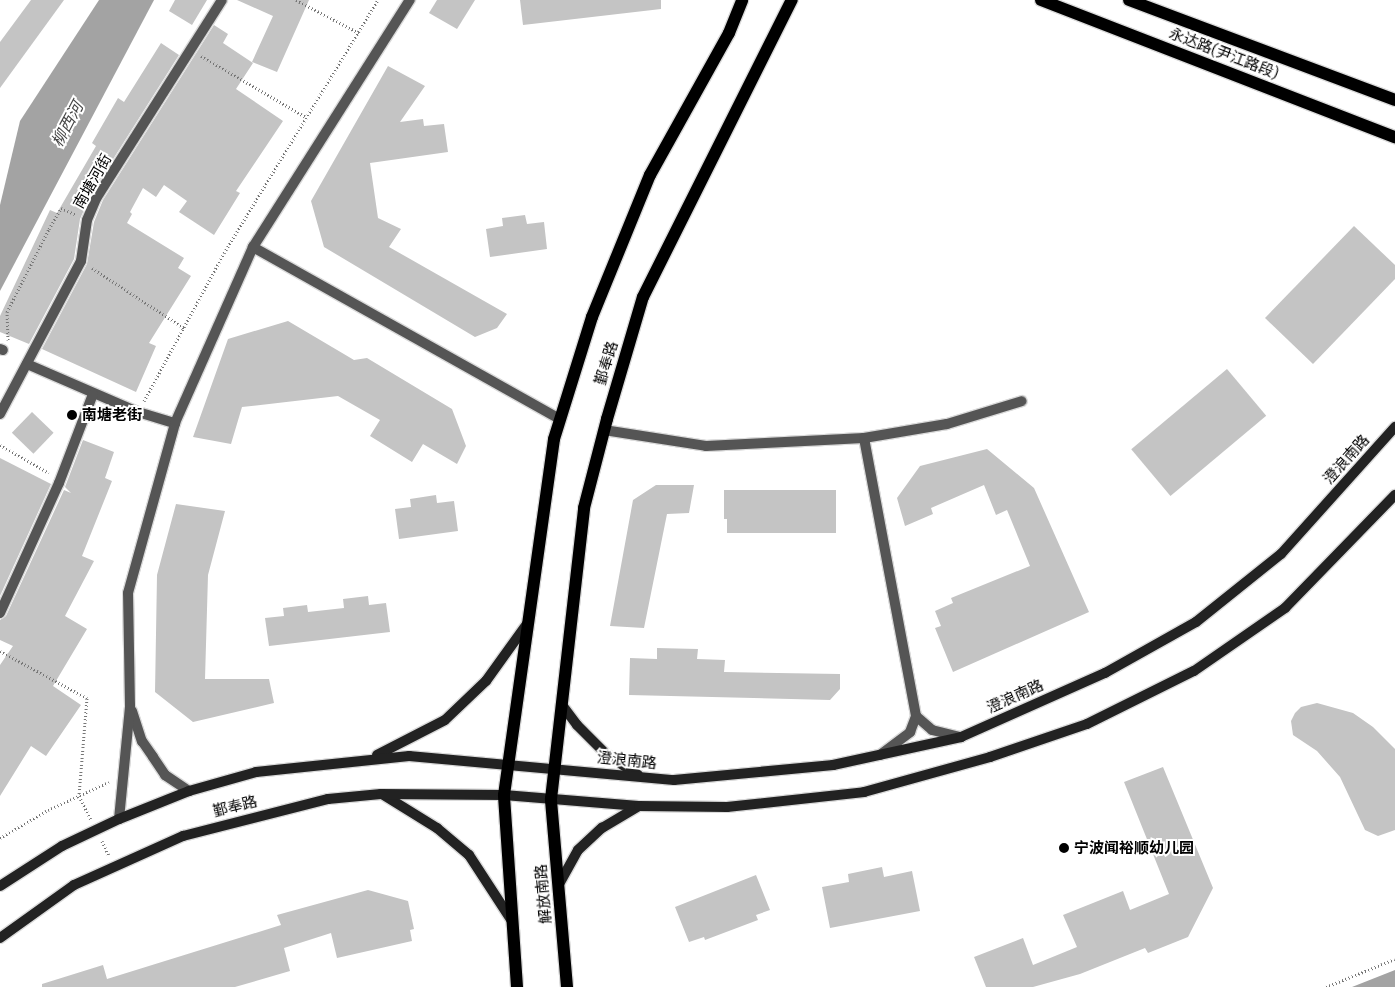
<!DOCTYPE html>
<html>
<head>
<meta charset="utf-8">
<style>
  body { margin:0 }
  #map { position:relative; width:1395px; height:987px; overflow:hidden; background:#fff; font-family:"Exo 2","Noto Sans SC",sans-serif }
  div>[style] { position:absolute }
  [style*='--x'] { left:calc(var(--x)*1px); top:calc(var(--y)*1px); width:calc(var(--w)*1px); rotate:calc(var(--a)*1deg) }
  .water>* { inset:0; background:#a3a3a3 }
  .building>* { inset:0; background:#c4c4c4; transform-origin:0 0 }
  .path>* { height:3px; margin-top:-1.5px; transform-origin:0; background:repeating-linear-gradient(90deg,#777 0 1px,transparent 0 3.5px) }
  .roads { filter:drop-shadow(1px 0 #dbdbdb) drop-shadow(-1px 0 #dbdbdb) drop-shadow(0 1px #dbdbdb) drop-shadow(0 -1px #dbdbdb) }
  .pedestrian>* { height:10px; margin:-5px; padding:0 5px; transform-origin:5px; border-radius:5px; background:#555 }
  .minor>* { height:10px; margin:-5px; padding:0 5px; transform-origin:5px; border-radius:5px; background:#555 }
  .tertiary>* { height:10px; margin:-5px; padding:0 5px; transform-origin:5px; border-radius:5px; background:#555 }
  .secondary>* { height:10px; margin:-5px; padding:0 5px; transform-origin:5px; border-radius:5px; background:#222 }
  .primary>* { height:12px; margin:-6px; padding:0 6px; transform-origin:6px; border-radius:6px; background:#000 }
  .dots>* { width:14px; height:14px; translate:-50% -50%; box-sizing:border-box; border:2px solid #fff; border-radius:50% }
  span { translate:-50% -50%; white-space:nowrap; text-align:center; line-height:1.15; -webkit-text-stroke:4px #fff; paint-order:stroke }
  .street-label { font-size:15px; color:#000 }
  .poi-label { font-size:15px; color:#000; font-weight:700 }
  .left { translate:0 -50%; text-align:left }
  .water-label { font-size:16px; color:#444; font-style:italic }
</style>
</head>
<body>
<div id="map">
  <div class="water">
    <i style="clip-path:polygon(99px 0,154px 0,0 291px,0 205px,20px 121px)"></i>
    <i style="clip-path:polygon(1395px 970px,1395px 987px,1352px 987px)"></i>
  </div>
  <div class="building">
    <i style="clip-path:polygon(31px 0,64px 0,0 88px,0 42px)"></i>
    <i style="clip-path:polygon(175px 0,207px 0,192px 25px,169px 11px)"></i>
    <i style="clip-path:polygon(237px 0,309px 0,277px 72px,252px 62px,273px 16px)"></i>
    <i style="clip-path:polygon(437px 0,475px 0,457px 29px,429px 13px)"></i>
    <i style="clip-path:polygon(520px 0,661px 0,661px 9px,523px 25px)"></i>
    <i style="clip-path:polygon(214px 25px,228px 34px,223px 43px,253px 63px,236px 89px,283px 121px,236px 191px,240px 193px,214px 235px,179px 212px,187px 201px,164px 185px,156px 197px,143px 188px,130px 212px,132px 214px,127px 223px,184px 258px,178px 268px,191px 276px,149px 343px,156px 346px,136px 392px,42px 349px,87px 264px,94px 222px,103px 200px)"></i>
    <i style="clip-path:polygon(161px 43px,179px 55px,91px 194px,80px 219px,74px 259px,29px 344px,0 332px,0 316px,50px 210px,57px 213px,96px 146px,92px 143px,118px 98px,124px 102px)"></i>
    <i style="clip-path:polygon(388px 66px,425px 86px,400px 122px,423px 119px,424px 126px,444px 124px,448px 152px,370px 163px,378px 218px,401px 229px,389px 247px,507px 314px,497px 328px,475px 337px,324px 247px,311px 201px)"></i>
    <i style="clip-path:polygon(525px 215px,527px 224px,544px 222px,547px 249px,490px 257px,486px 229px,503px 226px,502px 218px)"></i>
    <i style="clip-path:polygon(1354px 226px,1395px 265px,1395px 279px,1313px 364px,1265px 318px)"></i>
    <i style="clip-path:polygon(288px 321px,354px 360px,367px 358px,452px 409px,466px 446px,457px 464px,423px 444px,412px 462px,370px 436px,380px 420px,338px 396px,242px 407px,231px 444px,193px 437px,228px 339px)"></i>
    <i style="left:1227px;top:369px;width:61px;height:125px;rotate:50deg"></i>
    <i style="left:32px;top:412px;width:30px;height:29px;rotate:44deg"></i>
    <i style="clip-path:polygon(83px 440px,114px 452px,105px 478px,112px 481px,82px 556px,94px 561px,65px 616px,87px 629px,53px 686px,81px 705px,46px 756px,31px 746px,0 796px,0 665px,13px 646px,0 640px,0 620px,6px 616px,64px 490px,71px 493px,65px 487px)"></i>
    <i style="clip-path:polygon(987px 449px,1034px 488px,1089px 612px,953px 672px,935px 628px,941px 626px,935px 611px,953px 603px,951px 598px,1030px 566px,1007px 510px,996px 515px,984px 485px,931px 508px,933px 514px,905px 526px,897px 498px,920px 466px)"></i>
    <i style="clip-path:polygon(0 458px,51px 484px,0 596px)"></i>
    <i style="clip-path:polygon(656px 485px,694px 485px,689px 513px,667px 514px,644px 628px,610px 626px,633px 500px)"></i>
    <i style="clip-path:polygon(724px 490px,836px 490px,836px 533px,727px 533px,727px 519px,724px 519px)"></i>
    <i style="clip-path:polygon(436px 495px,437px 503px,454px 501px,458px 531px,399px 539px,395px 509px,411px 507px,410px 499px)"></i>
    <i style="clip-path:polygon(176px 504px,225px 511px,208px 575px,205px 679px,269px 679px,274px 703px,193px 722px,155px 692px,157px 575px)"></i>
    <i style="clip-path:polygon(368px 596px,369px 605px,386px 603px,390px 632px,269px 646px,265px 618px,284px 616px,283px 608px,307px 605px,308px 612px,344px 608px,343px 599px)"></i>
    <i style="clip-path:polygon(657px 648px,698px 649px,697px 659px,725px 660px,724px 672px,840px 674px,840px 689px,830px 700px,629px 695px,630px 658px,657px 659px)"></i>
    <i style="clip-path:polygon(1317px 703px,1353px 713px,1373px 727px,1395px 749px,1395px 830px,1378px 836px,1365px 830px,1340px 777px,1317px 751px,1293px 735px,1291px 721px,1295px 713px,1301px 707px)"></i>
    <i style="clip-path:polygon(1163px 767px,1213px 888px,1188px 937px,1148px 953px,1145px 948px,1080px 974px,1033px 987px,986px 987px,974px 957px,1023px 938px,1033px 965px,1077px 947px,1063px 915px,1123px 891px,1130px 910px,1169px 894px,1124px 782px)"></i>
    <i style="clip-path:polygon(882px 867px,884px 877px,912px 871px,920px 911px,830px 928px,822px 887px,849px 882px,848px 874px)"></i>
    <i style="clip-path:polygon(756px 875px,770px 910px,756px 915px,758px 920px,705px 940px,704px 937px,689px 942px,675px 907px)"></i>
    <i style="clip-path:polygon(368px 890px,408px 901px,414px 929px,410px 930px,412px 941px,337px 958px,331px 933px,284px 948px,290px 971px,235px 987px,42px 987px,42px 984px,103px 965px,107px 979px,281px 925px,277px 915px)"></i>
  </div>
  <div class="path">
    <i style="--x:296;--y:0;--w:71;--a:27.6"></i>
    <i style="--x:201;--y:56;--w:121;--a:30.2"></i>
    <i style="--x:92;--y:268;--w:110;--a:33.1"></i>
    <i style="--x:8;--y:340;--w:28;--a:-92"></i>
    <i style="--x:7;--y:312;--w:93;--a:-63.2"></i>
    <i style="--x:49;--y:229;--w:24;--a:-60"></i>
    <i style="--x:61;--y:208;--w:17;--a:24"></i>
    <i style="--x:144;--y:401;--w:168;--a:-61.6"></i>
    <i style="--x:224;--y:253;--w:296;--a:-58.7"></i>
    <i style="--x:0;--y:445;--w:56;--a:29.7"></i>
    <i style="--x:0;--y:651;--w:99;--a:28.4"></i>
    <i style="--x:87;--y:698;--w:98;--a:94.7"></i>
    <i style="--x:79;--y:796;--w:27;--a:63"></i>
    <i style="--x:0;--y:838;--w:56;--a:-30.3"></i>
    <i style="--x:48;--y:810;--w:67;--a:-24.7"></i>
    <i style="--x:102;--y:841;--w:17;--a:65"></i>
    <i style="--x:1326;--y:987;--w:74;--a:-22.1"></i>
  </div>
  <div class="roads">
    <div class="pedestrian">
      <i style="--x:27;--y:364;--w:121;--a:23.4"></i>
      <i style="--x:138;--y:412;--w:39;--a:17"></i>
      <i style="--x:0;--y:414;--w:173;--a:-62.1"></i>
      <i style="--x:81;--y:261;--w:41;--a:-81.7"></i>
      <i style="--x:87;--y:220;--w:25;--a:-67"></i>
      <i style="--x:97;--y:197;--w:233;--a:-57.6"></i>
      <i style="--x:0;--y:613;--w:143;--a:-65.6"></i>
      <i style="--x:59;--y:483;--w:95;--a:-69.1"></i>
    </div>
    <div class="minor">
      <i style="--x:253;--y:247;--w:352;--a:29.3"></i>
      <i style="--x:0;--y:349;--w:3;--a:18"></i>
      <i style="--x:604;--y:430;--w:103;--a:8.9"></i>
      <i style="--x:706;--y:446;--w:158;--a:-2.9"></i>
      <i style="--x:864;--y:438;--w:283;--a:79.4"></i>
      <i style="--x:864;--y:438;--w:84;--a:-9.6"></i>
      <i style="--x:947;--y:424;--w:78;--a:-17"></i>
      <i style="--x:880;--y:755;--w:38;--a:-37"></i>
      <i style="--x:910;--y:732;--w:17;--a:-69"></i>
      <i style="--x:916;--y:716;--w:21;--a:41"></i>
      <i style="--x:932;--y:730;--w:30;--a:14"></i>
    </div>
    <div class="tertiary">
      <i style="--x:132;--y:711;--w:32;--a:72"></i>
      <i style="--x:142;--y:741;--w:19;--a:55"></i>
      <i style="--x:153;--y:757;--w:22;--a:56"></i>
      <i style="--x:165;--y:775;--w:29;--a:34"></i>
      <i style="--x:119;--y:819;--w:114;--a:-84.4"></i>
      <i style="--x:130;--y:706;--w:113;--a:-91"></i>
      <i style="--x:128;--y:593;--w:176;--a:-74.5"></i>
      <i style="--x:175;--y:423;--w:193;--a:-66.1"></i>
      <i style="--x:253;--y:247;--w:293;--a:-57.6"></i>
    </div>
    <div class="secondary">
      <i style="--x:562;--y:705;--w:25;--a:53"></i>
      <i style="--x:577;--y:725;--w:41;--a:45"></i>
      <i style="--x:606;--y:754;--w:38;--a:33"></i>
      <i style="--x:377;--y:755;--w:76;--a:-27.2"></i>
      <i style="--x:445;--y:720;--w:57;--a:-43.6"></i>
      <i style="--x:486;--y:681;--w:70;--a:-54.3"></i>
      <i style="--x:382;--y:794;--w:65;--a:31.7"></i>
      <i style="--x:437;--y:828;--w:42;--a:40.2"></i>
      <i style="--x:469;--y:855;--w:79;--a:56.9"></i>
      <i style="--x:0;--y:886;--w:74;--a:-32.8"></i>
      <i style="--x:62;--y:846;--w:63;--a:-25.3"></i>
      <i style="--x:119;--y:819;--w:75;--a:-21.8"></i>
      <i style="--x:189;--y:791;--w:70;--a:-15.8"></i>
      <i style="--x:256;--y:772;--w:154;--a:-6"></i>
      <i style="--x:409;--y:756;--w:266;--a:5.2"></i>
      <i style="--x:674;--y:780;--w:160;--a:-5.4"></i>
      <i style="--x:833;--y:765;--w:131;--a:-12.3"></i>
      <i style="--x:961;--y:737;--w:158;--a:-24"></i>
      <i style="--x:1105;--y:673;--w:104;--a:-29.3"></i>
      <i style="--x:1196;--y:622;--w:109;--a:-38.7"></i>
      <i style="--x:1281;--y:554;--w:171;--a:-48.1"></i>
      <i style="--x:558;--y:886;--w:41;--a:-60.9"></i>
      <i style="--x:578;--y:850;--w:33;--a:-43"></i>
      <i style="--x:602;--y:828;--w:43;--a:-30.7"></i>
      <i style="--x:0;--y:938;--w:91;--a:-35.6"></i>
      <i style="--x:74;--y:885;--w:120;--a:-24.2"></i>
      <i style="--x:183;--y:836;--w:150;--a:-14.3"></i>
      <i style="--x:328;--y:799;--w:53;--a:-5.4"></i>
      <i style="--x:381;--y:794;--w:123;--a:0.5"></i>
      <i style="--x:504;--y:795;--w:135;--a:4.7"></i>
      <i style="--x:639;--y:806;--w:88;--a:0.7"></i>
      <i style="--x:727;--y:807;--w:138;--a:-6.2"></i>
      <i style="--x:864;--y:792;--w:131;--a:-15.5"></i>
      <i style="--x:990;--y:757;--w:102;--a:-18.8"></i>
      <i style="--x:1087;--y:724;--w:119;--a:-26.4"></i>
      <i style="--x:1194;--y:671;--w:111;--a:-34.7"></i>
      <i style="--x:1285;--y:608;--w:158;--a:-45.8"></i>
    </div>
    <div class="primary">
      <i style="--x:1041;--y:0;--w:380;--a:21.2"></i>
      <i style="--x:1129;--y:0;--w:284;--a:20.6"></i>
      <i style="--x:517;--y:987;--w:192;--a:-93.9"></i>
      <i style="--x:504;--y:795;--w:359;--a:-82"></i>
      <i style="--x:554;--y:439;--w:128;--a:-72.7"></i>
      <i style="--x:592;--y:317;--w:153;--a:-67.8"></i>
      <i style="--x:650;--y:175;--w:162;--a:-60.9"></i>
      <i style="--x:729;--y:33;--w:35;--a:-68"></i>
      <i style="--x:567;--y:987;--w:189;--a:-94.9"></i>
      <i style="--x:551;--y:799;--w:293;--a:-83.5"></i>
      <i style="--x:584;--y:508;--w:92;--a:-75.5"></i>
      <i style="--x:607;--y:419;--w:127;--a:-73.6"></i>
      <i style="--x:643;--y:297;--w:332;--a:-63.4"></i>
    </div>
  </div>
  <div class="dots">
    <i style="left:72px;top:415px;background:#000"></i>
    <i style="left:1064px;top:848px;background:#000"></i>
  </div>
  <div class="street-label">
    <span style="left:1224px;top:53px;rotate:21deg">永达路(尹江路段)</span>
    <span style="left:92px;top:181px;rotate:-60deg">南塘河街</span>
    <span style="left:606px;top:363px;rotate:-73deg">鄞奉路</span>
    <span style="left:1346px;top:459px;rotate:-48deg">澄浪南路</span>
    <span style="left:1015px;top:696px;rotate:-24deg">澄浪南路</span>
    <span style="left:627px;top:760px;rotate:6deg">澄浪南路</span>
    <span style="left:235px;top:806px;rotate:-14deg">鄞奉路</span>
    <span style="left:543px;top:894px;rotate:-95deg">解放南路</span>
  </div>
  <div class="poi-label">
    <span class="left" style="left:82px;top:415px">南塘老街</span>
    <span class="left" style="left:1074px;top:848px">宁波闻裕顺幼儿园</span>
  </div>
  <div class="water-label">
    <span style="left:67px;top:124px;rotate:-62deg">柳西河</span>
  </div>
</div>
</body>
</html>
